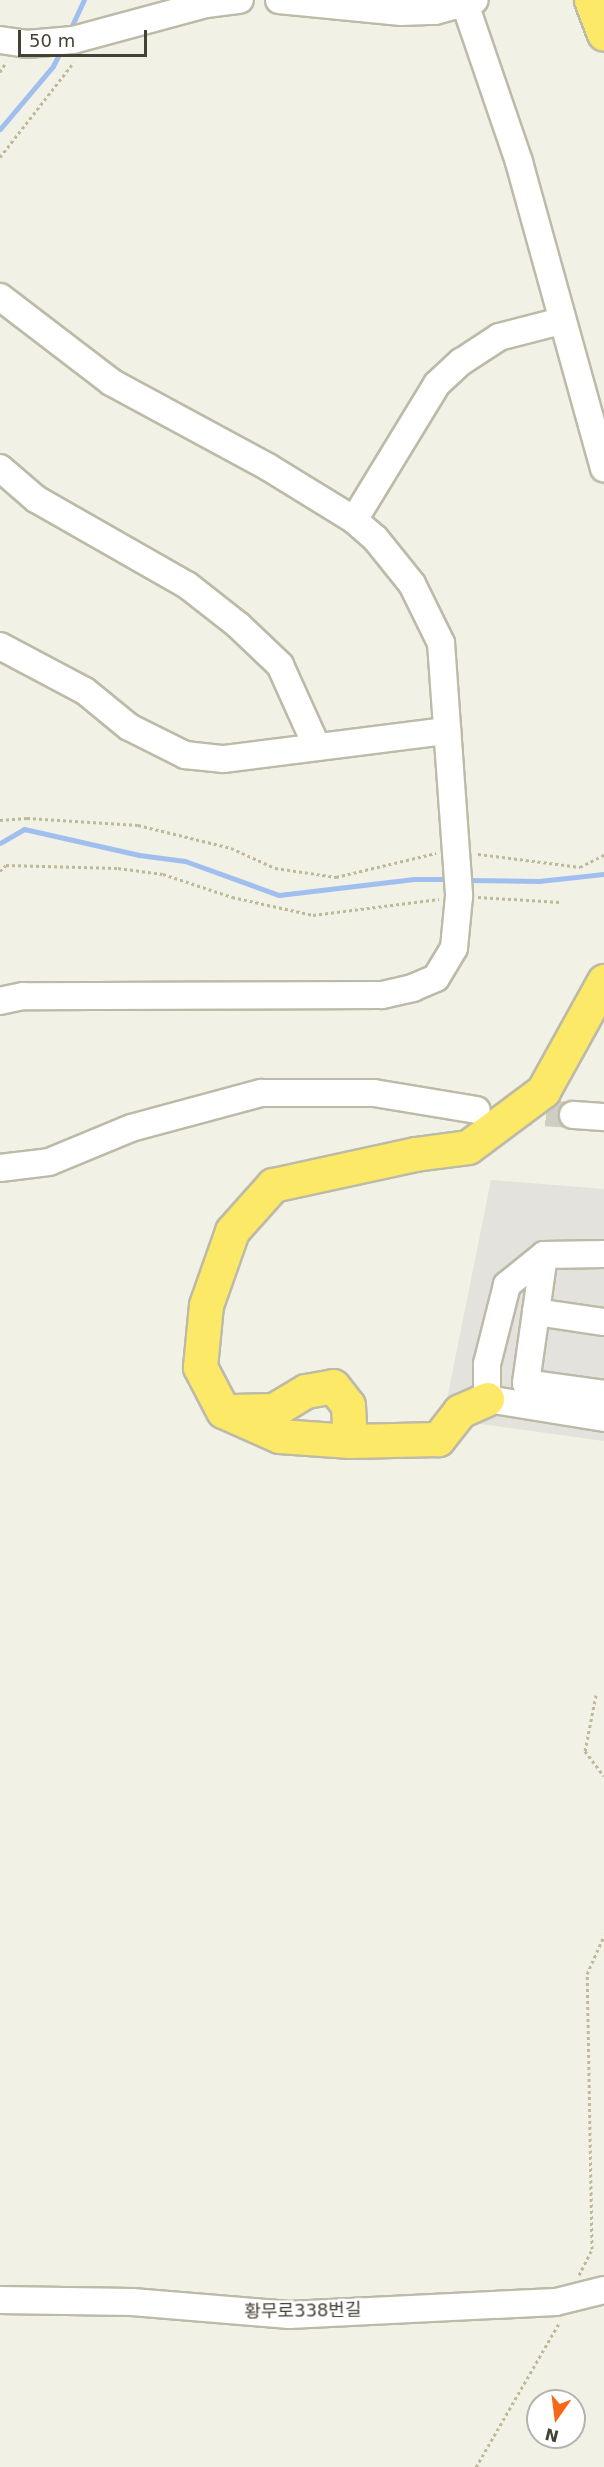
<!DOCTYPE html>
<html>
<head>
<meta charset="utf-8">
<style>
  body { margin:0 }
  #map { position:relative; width:604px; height:2467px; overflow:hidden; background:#f2f1e5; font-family:"DejaVu Sans","Noto Sans KR",sans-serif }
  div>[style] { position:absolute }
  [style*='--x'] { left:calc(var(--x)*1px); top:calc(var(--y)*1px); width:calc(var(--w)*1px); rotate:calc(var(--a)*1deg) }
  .parking>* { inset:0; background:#e3e2dd }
  .stream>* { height:5px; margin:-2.5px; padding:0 2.5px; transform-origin:2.5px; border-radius:2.5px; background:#a1bfee }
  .minor-tunnel>* { height:26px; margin-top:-13px; transform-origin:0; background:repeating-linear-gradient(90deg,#cfcec2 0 26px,transparent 0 39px) }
  .path>* { height:3px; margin-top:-1.5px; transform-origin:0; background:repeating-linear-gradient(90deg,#bfb999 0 3px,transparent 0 6px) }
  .roads { filter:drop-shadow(2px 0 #bdbaa8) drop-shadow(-2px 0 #bdbaa8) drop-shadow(0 2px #bdbaa8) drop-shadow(0 -2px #bdbaa8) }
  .minor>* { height:26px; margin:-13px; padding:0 13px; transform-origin:13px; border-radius:13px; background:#fff }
  .highway>* { height:33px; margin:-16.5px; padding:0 16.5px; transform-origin:16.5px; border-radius:16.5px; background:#fbe967 }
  span { translate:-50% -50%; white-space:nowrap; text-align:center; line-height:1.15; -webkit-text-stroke:5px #fff; paint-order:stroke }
  .street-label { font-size:18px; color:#444135 }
  .north { position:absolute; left:526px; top:2389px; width:60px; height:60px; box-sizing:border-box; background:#fff; border:2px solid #b4b3ae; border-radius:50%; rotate:194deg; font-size:16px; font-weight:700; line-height:24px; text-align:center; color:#444135 }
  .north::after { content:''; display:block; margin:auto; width:21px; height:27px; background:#f66818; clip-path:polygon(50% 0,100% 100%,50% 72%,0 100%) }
  .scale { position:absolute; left:18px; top:30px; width:129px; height:27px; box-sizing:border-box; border:3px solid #444135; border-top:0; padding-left:8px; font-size:18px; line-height:21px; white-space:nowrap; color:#444135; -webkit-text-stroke:4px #fff; paint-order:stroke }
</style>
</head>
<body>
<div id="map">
  <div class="parking">
    <i style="clip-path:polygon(491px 1180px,604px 1189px,604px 1441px,473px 1423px,446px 1404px)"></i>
  </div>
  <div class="stream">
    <i style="--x:68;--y:34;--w:38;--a:-65"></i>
    <i style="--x:0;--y:129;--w:82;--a:-49.9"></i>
    <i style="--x:53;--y:66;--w:20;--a:-63"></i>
    <i style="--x:0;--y:843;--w:28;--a:-30"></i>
    <i style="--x:24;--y:829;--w:118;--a:12.7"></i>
    <i style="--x:139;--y:855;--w:46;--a:7.4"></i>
    <i style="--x:185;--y:861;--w:100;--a:19.9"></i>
    <i style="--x:279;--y:895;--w:136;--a:-6.8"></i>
    <i style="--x:414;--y:879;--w:36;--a:0"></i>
    <i style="--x:465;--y:880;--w:74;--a:0.8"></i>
    <i style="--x:539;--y:881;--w:65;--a:-6.1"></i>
  </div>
  <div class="minor-tunnel">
    <i style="--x:507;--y:1111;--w:66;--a:3.5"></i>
  </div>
  <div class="path">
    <i style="--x:0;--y:72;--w:12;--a:-59"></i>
    <i style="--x:0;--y:157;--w:120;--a:-52.1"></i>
    <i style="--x:0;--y:820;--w:27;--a:-4"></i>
    <i style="--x:27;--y:818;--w:111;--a:3.6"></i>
    <i style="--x:138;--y:825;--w:96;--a:13.9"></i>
    <i style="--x:231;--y:848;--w:48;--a:24.4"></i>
    <i style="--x:275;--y:868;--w:62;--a:8.4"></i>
    <i style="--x:336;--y:877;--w:103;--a:-13.5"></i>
    <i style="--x:478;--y:854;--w:103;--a:7.3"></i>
    <i style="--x:580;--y:867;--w:27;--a:-27"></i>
    <i style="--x:0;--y:871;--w:8;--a:-45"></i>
    <i style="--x:6;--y:865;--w:112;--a:1.5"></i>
    <i style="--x:118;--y:868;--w:45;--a:7.6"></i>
    <i style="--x:163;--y:874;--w:73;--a:18.4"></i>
    <i style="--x:232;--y:897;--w:83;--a:12.5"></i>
    <i style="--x:313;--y:915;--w:127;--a:-7.2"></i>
    <i style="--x:478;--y:897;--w:82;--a:3.5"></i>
    <i style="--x:596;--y:1695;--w:57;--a:101.1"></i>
    <i style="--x:585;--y:1751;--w:31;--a:53"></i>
    <i style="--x:579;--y:2275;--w:29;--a:-63"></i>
    <i style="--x:592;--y:2249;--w:275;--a:-91"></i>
    <i style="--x:587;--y:1974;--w:42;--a:-65.9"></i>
    <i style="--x:476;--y:2467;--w:166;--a:-60"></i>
  </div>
  <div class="roads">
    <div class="minor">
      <i style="--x:279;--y:0;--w:123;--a:5.6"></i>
      <i style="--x:401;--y:12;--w:34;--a:-2"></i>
      <i style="--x:435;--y:11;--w:41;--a:-15.4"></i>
      <i style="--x:465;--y:4;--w:167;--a:71.1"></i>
      <i style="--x:519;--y:162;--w:318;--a:74.5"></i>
      <i style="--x:0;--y:40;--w:27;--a:8"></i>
      <i style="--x:27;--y:44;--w:46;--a:-5"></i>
      <i style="--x:73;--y:40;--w:138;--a:-15.1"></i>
      <i style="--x:206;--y:4;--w:34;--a:-7"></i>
      <i style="--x:0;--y:297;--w:140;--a:37.4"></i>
      <i style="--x:111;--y:382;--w:179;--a:28.4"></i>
      <i style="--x:268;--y:467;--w:101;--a:31.6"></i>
      <i style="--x:354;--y:520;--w:28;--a:41"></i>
      <i style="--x:375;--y:538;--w:59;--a:51.2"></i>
      <i style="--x:412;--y:584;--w:66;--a:63.8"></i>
      <i style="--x:441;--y:643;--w:254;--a:85.9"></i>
      <i style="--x:459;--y:896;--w:52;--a:95.5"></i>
      <i style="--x:454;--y:948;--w:35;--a:121"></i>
      <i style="--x:436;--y:978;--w:25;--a:157"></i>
      <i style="--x:413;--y:988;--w:32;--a:167"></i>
      <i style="--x:382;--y:995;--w:359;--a:179.8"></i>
      <i style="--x:23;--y:996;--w:24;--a:168"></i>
      <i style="--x:0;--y:468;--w:48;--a:40.7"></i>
      <i style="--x:36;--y:499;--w:174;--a:29.7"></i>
      <i style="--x:187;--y:585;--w:65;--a:38.1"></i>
      <i style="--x:238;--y:625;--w:58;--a:43.6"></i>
      <i style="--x:280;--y:665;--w:90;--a:65.7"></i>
      <i style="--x:354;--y:520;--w:159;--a:-58.6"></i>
      <i style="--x:437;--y:384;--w:33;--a:-43"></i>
      <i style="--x:461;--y:362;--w:45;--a:-33.3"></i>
      <i style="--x:499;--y:337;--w:64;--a:-14.5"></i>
      <i style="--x:0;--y:646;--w:96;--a:27.9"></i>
      <i style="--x:85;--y:691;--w:57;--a:39.3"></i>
      <i style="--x:129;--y:727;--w:63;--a:26.6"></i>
      <i style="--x:185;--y:755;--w:39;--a:6"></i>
      <i style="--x:224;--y:759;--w:225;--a:-7.2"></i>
      <i style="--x:573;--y:1115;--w:31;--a:4"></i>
      <i style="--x:0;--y:1168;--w:49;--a:-7"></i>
      <i style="--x:49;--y:1162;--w:89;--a:-22.5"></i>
      <i style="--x:131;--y:1128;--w:135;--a:-15.1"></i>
      <i style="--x:261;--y:1093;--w:113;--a:0"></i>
      <i style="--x:374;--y:1093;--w:104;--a:9.4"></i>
      <i style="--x:604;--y:1254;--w:60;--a:179"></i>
      <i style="--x:544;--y:1255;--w:48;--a:141"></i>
      <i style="--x:507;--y:1285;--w:81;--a:104.2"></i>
      <i style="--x:487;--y:1364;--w:35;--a:90"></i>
      <i style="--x:487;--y:1399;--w:119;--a:9.2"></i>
      <i style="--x:544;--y:1255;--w:58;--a:98"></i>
      <i style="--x:536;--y:1312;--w:69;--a:8.4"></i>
      <i style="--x:536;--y:1312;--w:72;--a:98"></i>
      <i style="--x:526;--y:1383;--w:79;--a:8"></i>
      <i style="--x:0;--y:2300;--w:132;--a:0.9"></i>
      <i style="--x:132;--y:2302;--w:158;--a:4.7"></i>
      <i style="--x:289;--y:2315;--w:267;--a:-2.8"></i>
      <i style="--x:556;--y:2302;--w:49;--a:-14"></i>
    </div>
    <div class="highway">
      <i style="--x:591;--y:0;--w:36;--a:69"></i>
      <i style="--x:487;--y:1399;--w:30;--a:156"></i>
      <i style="--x:460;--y:1411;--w:36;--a:128"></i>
      <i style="--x:438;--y:1439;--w:88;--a:178.7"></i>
      <i style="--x:350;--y:1441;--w:71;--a:-176"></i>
      <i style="--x:279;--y:1436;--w:61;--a:-155.9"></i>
      <i style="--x:223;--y:1411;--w:50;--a:-117.6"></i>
      <i style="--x:200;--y:1367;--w:62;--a:-84.5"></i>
      <i style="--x:206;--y:1305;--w:78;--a:-70.6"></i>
      <i style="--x:232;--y:1231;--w:62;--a:-48.3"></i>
      <i style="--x:273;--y:1185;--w:145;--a:-12.3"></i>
      <i style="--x:415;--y:1154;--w:53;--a:-7.5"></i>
      <i style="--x:468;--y:1147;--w:94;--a:-36.7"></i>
      <i style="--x:543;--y:1091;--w:126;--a:-61"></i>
      <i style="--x:233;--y:1411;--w:41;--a:-1.4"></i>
      <i style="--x:274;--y:1410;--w:37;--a:-31"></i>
      <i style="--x:306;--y:1391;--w:27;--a:-10"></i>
      <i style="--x:333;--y:1386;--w:24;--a:52"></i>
      <i style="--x:348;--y:1405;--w:36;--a:87"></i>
    </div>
  </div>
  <div class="street-label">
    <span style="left:303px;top:2311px;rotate:-1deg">황무로338번길</span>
  </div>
  <div class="north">N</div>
  <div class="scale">50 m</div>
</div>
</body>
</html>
